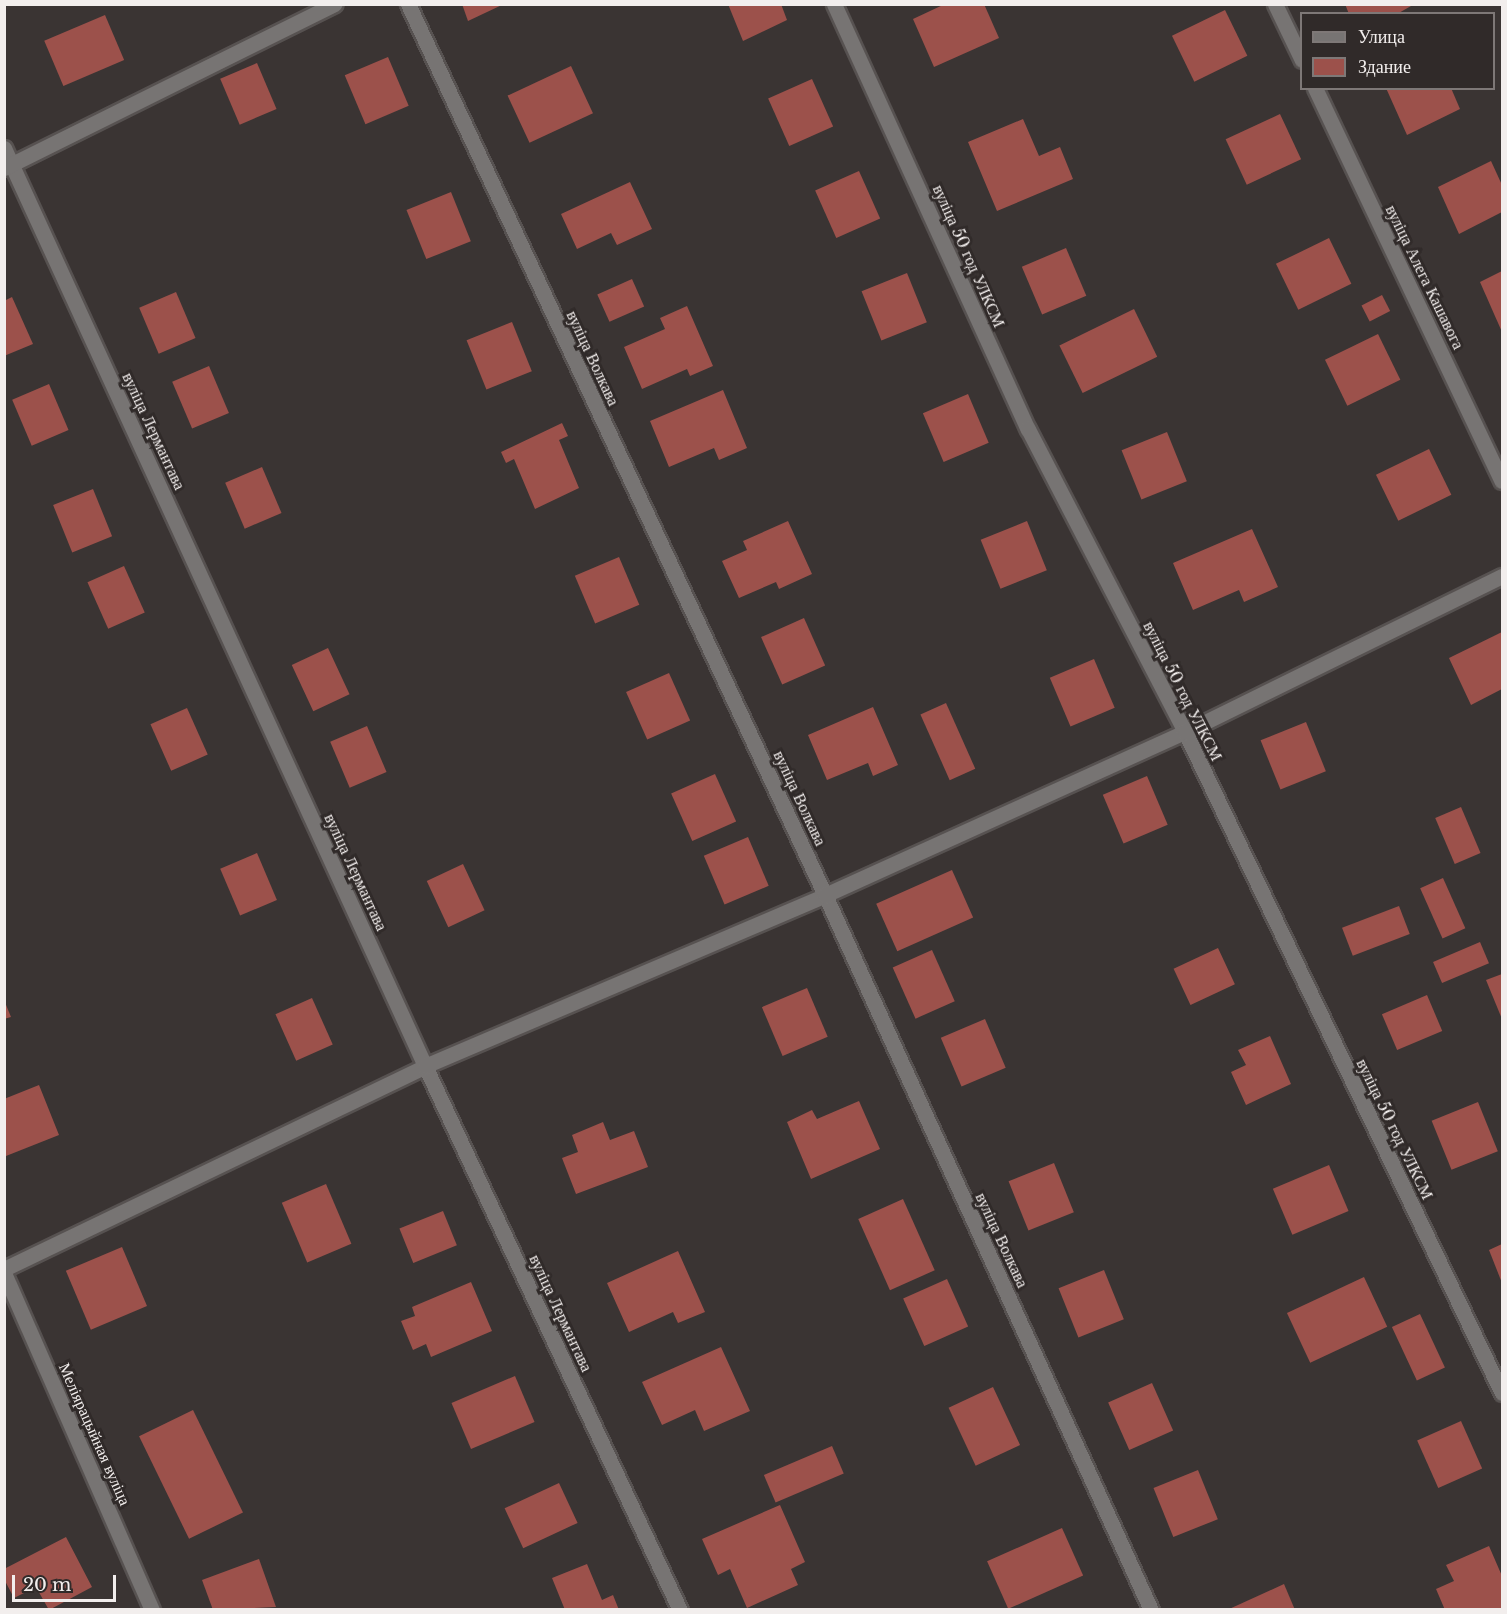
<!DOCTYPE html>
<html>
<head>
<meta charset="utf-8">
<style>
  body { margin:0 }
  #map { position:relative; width:1507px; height:1614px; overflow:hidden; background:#3a3433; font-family:"Libre Baskerville",serif }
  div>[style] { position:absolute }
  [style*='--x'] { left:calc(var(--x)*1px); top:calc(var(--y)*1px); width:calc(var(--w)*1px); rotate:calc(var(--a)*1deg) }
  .building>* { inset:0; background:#9c514b; transform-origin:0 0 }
  .roads { filter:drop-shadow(2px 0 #575251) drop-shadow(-2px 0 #575251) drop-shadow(0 2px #575251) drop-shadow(0 -2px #575251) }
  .street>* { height:15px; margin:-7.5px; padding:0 7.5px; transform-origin:7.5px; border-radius:7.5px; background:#777473 }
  span { translate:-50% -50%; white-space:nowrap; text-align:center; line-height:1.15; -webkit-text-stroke:6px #302a29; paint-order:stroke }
  .street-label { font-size:16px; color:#f2eeed }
  .frame { position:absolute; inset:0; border:6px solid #f2eeed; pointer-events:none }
  .legend { position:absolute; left:1300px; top:12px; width:195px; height:78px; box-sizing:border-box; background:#302a29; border:2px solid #7e7877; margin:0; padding:8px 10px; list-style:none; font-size:18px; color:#f2eeed }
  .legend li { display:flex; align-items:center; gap:12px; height:30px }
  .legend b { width:30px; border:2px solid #7e7877 }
  .scale { position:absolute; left:12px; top:1575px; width:104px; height:27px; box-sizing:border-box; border:3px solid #f2eeed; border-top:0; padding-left:8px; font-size:18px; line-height:21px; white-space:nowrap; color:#f2eeed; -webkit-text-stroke:4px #302a29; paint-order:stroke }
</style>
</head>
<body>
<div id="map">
  <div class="building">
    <i style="clip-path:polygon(462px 4px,504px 4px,468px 21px)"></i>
    <i style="clip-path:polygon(728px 4px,781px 4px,787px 20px,743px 41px)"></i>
    <i style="clip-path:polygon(945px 4px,984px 4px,999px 38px,934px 67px,913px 19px)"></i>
    <i style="clip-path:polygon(1345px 4px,1410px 4px,1411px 6px,1397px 14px,1349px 14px)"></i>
    <i style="left:1225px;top:10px;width:51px;height:59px;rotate:64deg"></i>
    <i style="left:105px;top:15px;width:49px;height:66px;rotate:67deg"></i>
    <i style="left:388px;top:57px;width:53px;height:47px;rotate:67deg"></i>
    <i style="left:257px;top:63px;width:50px;height:40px;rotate:67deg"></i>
    <i style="left:571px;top:66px;width:52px;height:70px;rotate:65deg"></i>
    <i style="left:812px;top:79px;width:52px;height:48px;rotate:66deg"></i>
    <i style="clip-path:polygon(1386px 88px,1451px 88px,1460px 109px,1407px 135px)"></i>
    <i style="left:1280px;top:114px;width:50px;height:60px;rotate:65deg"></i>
    <i style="clip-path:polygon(1023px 119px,1039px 156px,1060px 147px,1073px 179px,997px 211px,968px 142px)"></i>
    <i style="clip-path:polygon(1491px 161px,1502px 185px,1502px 212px,1459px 234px,1438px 187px)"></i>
    <i style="left:859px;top:171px;width:52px;height:48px;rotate:66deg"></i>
    <i style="clip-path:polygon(630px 182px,652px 229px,617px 245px,611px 233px,577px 249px,561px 214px)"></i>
    <i style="left:451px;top:192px;width:53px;height:48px;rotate:68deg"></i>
    <i style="left:1329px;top:238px;width:51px;height:59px;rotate:64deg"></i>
    <i style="left:1066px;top:248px;width:52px;height:48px;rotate:67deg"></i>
    <i style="clip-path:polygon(1502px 271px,1502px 332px,1480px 282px)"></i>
    <i style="left:907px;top:273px;width:53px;height:49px;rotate:68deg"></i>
    <i style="left:632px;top:279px;width:30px;height:38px;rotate:66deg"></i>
    <i style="left:176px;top:292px;width:50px;height:40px;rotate:67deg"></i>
    <i style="left:1382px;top:295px;width:18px;height:23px;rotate:63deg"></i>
    <i style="clip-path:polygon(12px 297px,33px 344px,4px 356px,4px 301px)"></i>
    <i style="clip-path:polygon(687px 306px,713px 366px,690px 376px,687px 369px,642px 389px,624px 347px,665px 329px,660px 318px)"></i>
    <i style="left:1134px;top:309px;width:53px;height:83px;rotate:64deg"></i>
    <i style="left:512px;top:322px;width:53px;height:49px;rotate:68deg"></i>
    <i style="left:1378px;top:334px;width:51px;height:59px;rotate:64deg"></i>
    <i style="left:209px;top:366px;width:51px;height:40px;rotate:67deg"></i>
    <i style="left:49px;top:384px;width:50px;height:40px;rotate:67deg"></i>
    <i style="clip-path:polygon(723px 390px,747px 448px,719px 460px,714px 448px,669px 467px,650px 421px)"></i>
    <i style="left:968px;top:394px;width:53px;height:49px;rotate:67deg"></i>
    <i style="clip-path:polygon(562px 423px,568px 436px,559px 440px,579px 488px,535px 509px,514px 459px,506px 463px,501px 452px)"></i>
    <i style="left:1167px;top:432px;width:53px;height:49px;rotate:68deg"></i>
    <i style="left:1429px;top:449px;width:51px;height:59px;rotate:64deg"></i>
    <i style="left:262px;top:467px;width:50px;height:40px;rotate:67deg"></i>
    <i style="left:93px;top:489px;width:51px;height:43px;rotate:68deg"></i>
    <i style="clip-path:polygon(788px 521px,812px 574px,779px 589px,776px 582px,739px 598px,722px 561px,747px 550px,743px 541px)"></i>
    <i style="left:1027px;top:521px;width:53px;height:50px;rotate:68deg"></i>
    <i style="clip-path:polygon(1252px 529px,1278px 587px,1244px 602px,1239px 590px,1193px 610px,1173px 563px)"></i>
    <i style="left:619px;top:557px;width:52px;height:48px;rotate:67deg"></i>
    <i style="left:124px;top:566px;width:51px;height:40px;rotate:66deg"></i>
    <i style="left:804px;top:618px;width:52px;height:47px;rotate:66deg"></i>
    <i style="clip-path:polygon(1502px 632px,1502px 689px,1471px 705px,1449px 658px)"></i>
    <i style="left:328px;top:648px;width:51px;height:40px;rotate:65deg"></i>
    <i style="left:1094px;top:659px;width:53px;height:48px;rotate:67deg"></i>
    <i style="left:669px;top:673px;width:52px;height:47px;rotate:66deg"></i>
    <i style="left:946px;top:703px;width:72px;height:28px;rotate:66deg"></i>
    <i style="clip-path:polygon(873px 707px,898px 765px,873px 776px,868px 763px,827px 780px,808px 735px)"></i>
    <i style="left:187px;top:708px;width:51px;height:40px;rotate:66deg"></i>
    <i style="left:1306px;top:722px;width:53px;height:49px;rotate:68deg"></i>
    <i style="left:367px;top:726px;width:50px;height:40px;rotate:67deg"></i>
    <i style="left:715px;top:774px;width:52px;height:48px;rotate:66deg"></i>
    <i style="left:1147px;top:776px;width:53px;height:48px;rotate:67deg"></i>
    <i style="left:1461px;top:807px;width:50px;height:28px;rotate:67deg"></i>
    <i style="left:748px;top:837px;width:53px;height:48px;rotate:67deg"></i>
    <i style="left:257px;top:853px;width:51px;height:40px;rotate:67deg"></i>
    <i style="left:463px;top:864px;width:51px;height:40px;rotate:65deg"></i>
    <i style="left:952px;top:870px;width:52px;height:83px;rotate:66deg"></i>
    <i style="left:1443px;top:878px;width:55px;height:25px;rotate:66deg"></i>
    <i style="left:1399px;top:906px;width:30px;height:61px;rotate:69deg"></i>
    <i style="left:1480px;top:942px;width:23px;height:51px;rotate:67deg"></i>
    <i style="left:1218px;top:948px;width:40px;height:49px;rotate:65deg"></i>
    <i style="left:932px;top:950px;width:56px;height:43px;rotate:66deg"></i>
    <i style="clip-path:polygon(1502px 974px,1502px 1019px,1486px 980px)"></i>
    <i style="left:807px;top:988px;width:53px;height:49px;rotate:67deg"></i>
    <i style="left:1427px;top:995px;width:39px;height:49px;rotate:67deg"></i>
    <i style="left:312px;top:998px;width:51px;height:40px;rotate:66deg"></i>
    <i style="clip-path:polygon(4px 1000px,11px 1017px,4px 1019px)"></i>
    <i style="left:985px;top:1019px;width:53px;height:48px;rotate:67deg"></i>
    <i style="clip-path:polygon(1270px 1036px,1291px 1084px,1246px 1105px,1231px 1072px,1246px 1065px,1238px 1050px)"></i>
    <i style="clip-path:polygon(39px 1085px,59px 1135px,6px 1156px,4px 1099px)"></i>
    <i style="clip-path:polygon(859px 1101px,880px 1149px,811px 1179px,787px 1122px,812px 1110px,817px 1119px)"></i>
    <i style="left:1478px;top:1102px;width:53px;height:50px;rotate:68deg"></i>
    <i style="clip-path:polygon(603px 1122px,610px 1140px,634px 1131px,648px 1167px,576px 1194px,562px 1158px,578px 1152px,572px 1135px)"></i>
    <i style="left:1054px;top:1163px;width:53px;height:49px;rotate:68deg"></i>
    <i style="left:1329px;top:1165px;width:50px;height:61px;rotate:67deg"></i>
    <i style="left:326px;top:1184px;width:65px;height:48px;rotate:67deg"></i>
    <i style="left:903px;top:1199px;width:78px;height:49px;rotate:66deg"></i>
    <i style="left:443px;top:1211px;width:37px;height:47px;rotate:68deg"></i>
    <i style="clip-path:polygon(1502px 1244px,1502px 1283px,1489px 1250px)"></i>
    <i style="left:122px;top:1247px;width:64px;height:61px;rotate:67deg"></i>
    <i style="clip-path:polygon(678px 1251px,705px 1312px,678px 1323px,673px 1312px,629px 1332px,607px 1283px)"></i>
    <i style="left:1104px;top:1270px;width:53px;height:49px;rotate:68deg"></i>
    <i style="left:1364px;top:1277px;width:55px;height:85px;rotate:65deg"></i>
    <i style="left:947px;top:1279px;width:52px;height:48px;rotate:66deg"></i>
    <i style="clip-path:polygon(471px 1282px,492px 1331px,431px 1357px,426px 1344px,413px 1350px,401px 1321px,415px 1316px,412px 1307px)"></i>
    <i style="left:1420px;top:1314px;width:59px;height:31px;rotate:65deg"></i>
    <i style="clip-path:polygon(721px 1347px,750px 1411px,704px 1431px,695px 1410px,662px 1425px,642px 1382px)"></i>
    <i style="left:515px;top:1376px;width:50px;height:69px;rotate:67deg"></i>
    <i style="left:1152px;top:1383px;width:52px;height:48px;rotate:66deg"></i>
    <i style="left:993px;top:1387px;width:64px;height:49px;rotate:65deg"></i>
    <i style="left:193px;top:1410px;width:114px;height:60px;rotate:64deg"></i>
    <i style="left:1461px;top:1421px;width:52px;height:48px;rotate:66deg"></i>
    <i style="left:832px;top:1446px;width:30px;height:74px;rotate:67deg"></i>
    <i style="left:1198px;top:1470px;width:53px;height:48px;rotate:68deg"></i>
    <i style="left:559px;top:1483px;width:44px;height:60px;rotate:65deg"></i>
    <i style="clip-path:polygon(780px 1505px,805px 1562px,791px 1569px,798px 1585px,747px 1608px,730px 1569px,718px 1575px,702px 1539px)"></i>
    <i style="left:1062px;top:1528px;width:52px;height:82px;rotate:66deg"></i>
    <i style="clip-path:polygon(66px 1537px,92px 1587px,49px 1610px,36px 1587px,14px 1598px,4px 1579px,4px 1569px)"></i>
    <i style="clip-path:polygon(1489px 1546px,1502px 1576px,1502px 1610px,1445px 1610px,1436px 1589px,1454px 1581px,1446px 1565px)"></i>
    <i style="clip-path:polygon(259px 1559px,276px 1607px,213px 1610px,202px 1580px)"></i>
    <i style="clip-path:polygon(587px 1564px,602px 1600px,613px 1595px,619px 1610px,565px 1610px,552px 1578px)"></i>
    <i style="clip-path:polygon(1284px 1584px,1295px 1610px,1227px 1610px)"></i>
  </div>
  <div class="roads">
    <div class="street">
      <i style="--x:408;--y:4;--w:984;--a:64.92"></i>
      <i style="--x:825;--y:895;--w:786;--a:65.49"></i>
      <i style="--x:834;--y:4;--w:467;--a:65.5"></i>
      <i style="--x:1028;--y:429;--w:341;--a:62.6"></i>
      <i style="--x:1185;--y:732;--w:733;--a:64.38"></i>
      <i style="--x:1275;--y:4;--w:62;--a:64.3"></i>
      <i style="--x:1315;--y:88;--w:435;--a:64.6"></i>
      <i style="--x:4;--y:148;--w:1010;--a:65.36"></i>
      <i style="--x:425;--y:1066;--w:601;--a:64.89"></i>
      <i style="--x:4;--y:168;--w:369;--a:-26.4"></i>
      <i style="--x:4;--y:1269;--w:467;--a:-25.7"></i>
      <i style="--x:425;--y:1066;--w:435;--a:-23.1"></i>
      <i style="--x:825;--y:895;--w:395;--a:-24.4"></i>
      <i style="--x:1185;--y:732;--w:353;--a:-26.2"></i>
      <i style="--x:4;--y:1273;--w:368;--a:66.3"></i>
    </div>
  </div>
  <div class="street-label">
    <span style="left:969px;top:256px;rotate:66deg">вуліца 50 год УЛКСМ</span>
    <span style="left:1425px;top:277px;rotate:64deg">вуліца Алега Кашавога</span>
    <span style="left:593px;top:358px;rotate:65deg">вуліца Волкава</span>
    <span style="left:154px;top:431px;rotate:65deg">вуліца Лермантава</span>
    <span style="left:1183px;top:691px;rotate:63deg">вуліца 50 год УЛКСМ</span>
    <span style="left:800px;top:798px;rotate:65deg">вуліца Волкава</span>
    <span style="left:356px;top:872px;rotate:65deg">вуліца Лермантава</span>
    <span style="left:1395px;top:1129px;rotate:64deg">вуліца 50 год УЛКСМ</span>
    <span style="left:1002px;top:1240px;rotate:65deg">вуліца Волкава</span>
    <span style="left:561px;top:1313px;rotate:65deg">вуліца Лермантава</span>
    <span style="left:95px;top:1434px;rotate:66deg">Меліярацыйная вуліца</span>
  </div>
  <div class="frame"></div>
  <ul class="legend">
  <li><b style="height:8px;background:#777473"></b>Улица</li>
  <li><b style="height:16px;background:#9c514b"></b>Здание</li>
  </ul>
  <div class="scale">20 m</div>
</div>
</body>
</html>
